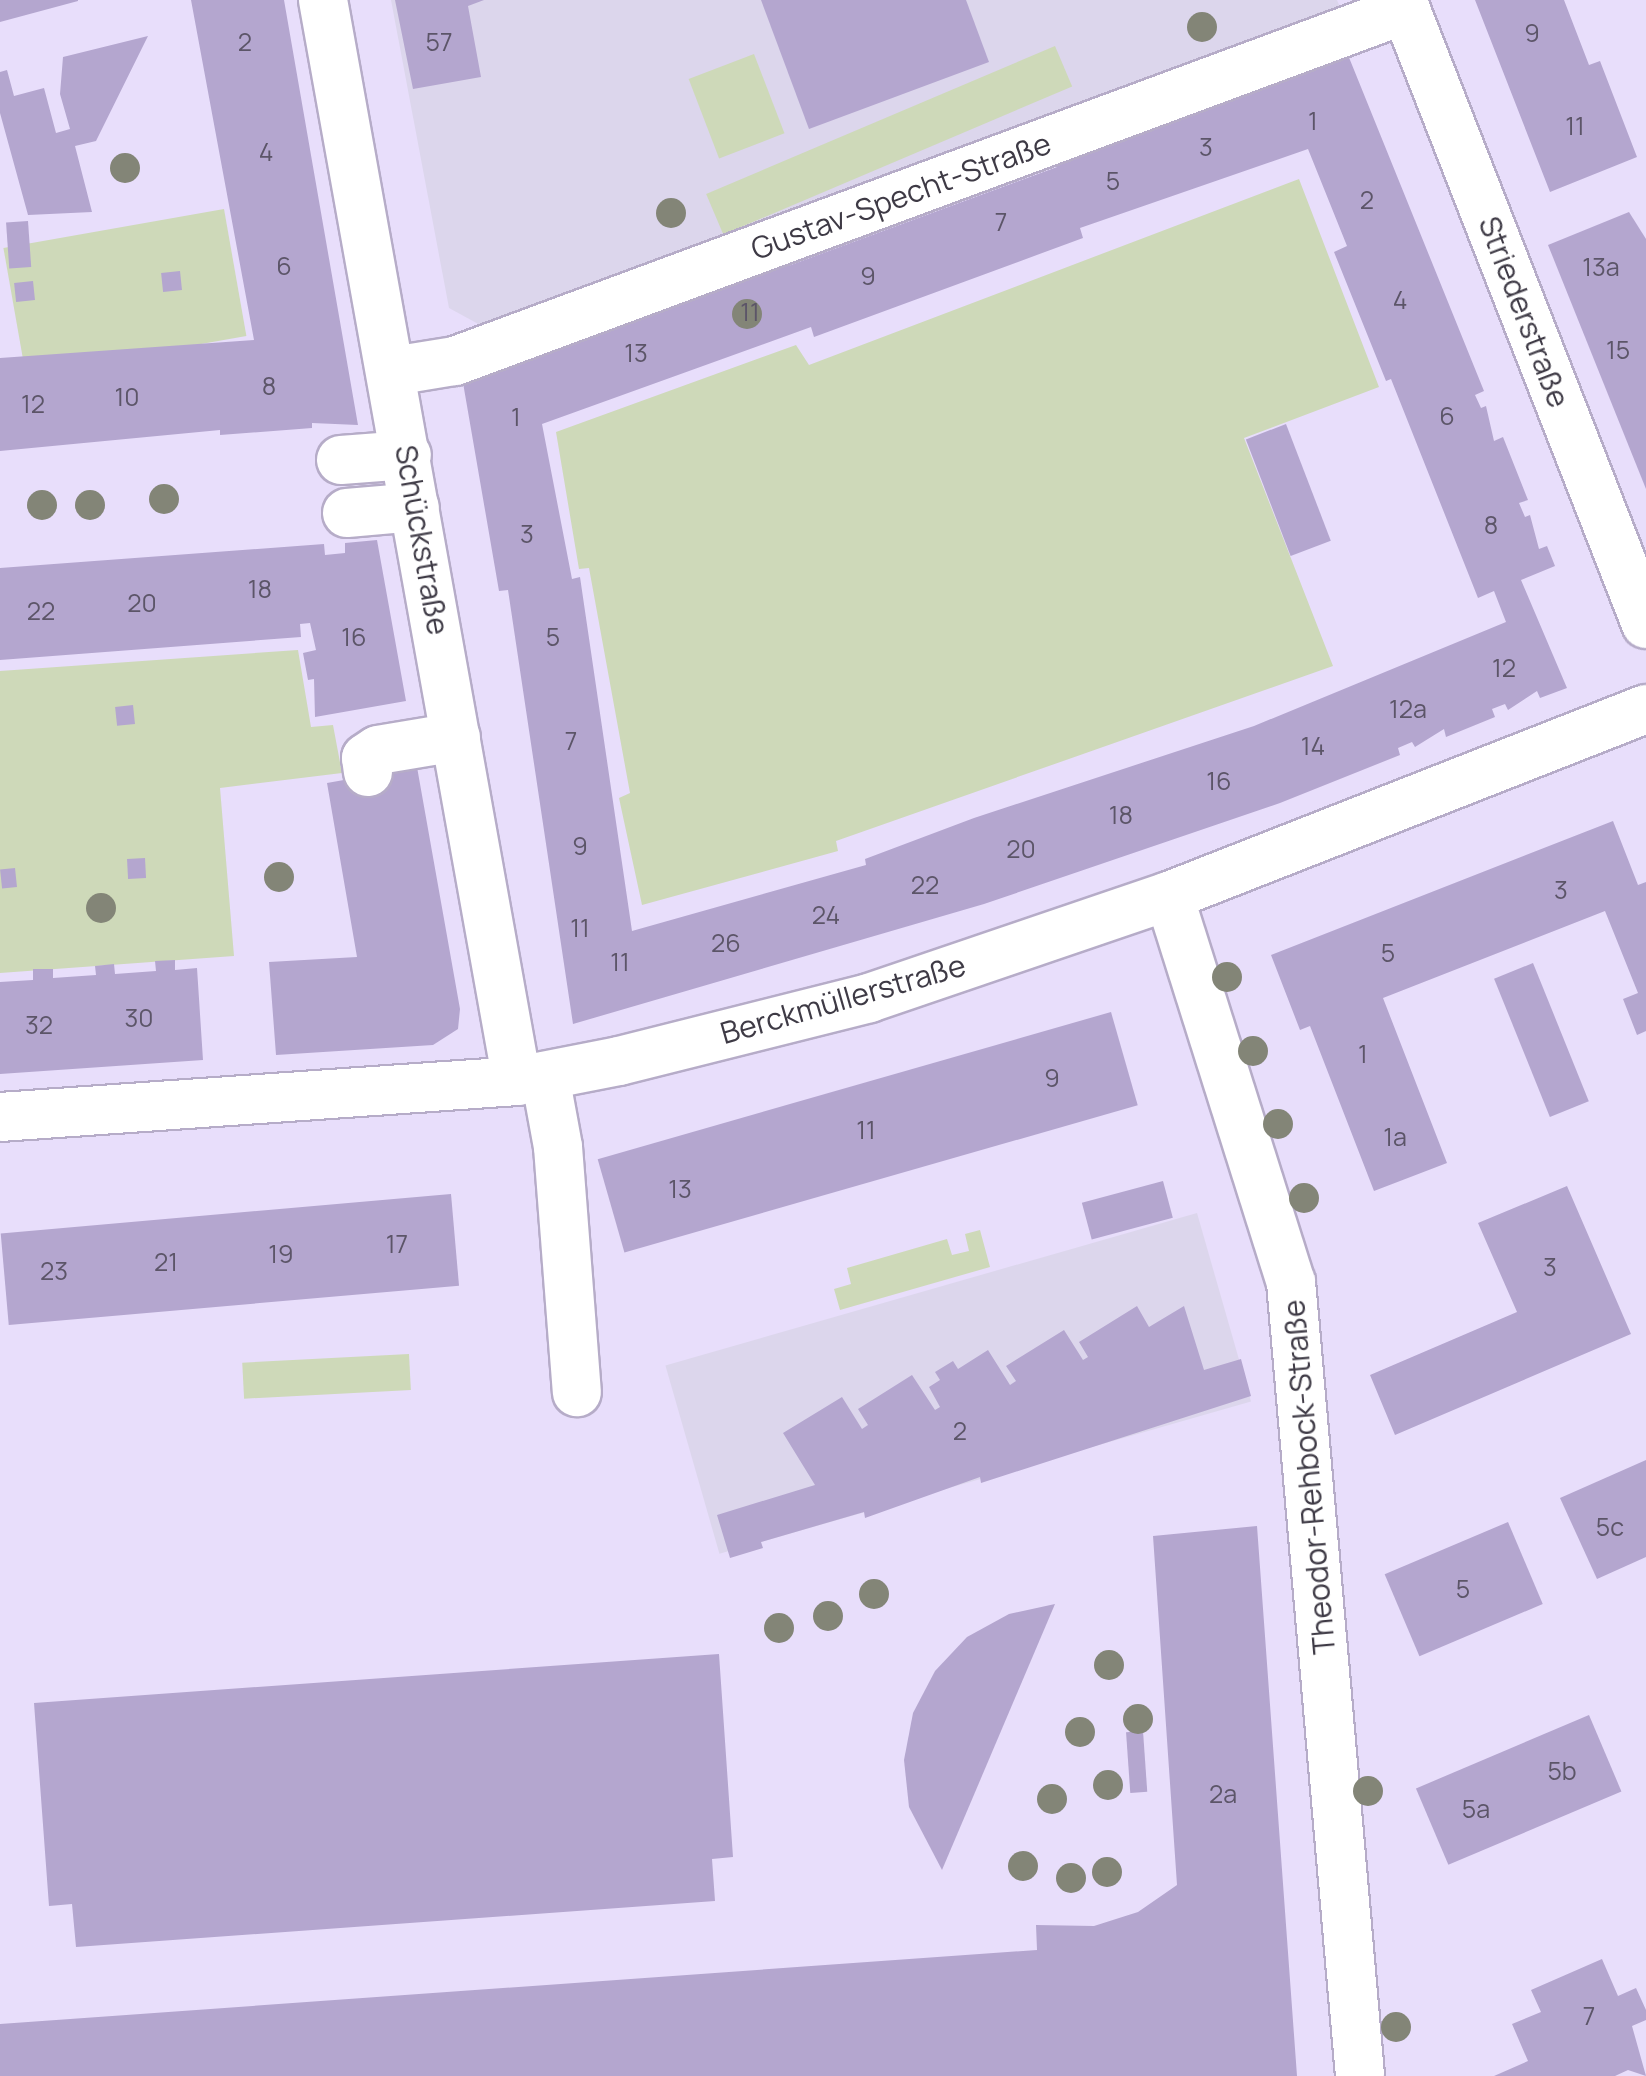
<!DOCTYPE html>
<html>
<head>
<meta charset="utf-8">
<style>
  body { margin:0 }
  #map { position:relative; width:1646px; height:2076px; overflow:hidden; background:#e8defb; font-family:Manrope,sans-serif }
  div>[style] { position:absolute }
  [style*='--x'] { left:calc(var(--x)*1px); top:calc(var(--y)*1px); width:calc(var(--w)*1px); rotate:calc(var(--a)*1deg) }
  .education>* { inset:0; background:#dcd6ec; transform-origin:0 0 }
  .green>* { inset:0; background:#ced9b9; transform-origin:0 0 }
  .building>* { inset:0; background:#b4a6cf; transform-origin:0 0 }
  .roads { filter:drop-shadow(2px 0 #b6acc8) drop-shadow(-2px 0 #b6acc8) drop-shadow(0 2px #b6acc8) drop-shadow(0 -2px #b6acc8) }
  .minor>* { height:48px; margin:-24px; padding:0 24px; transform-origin:24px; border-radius:24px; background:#fff }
  .trees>* { width:30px; height:30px; margin:-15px; border-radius:50%; background:#838577 }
  span { translate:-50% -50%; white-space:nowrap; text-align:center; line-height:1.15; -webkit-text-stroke:8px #fff; paint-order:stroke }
  .number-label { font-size:25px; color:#5c5568 }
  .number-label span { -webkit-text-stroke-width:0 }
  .street-label { font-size:30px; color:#3e3a45 }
</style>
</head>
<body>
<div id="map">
  <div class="education">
    <i style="clip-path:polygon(391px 0,1337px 0,1342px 12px,482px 326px,449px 308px)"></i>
    <i style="left:1197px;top:1213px;width:196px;height:553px;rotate:74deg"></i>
  </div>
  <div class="green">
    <i style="left:1055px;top:46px;width:44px;height:379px;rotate:67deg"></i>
    <i style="left:754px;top:54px;width:85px;height:70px;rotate:69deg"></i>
    <i style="clip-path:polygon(1299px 179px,1379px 387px,1244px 438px,1333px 666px,836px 841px,838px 851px,642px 905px,619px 798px,630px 793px,589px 568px,579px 569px,556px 432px,796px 345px,809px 365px)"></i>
    <i style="left:224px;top:209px;width:129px;height:224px;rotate:80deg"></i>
    <i style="clip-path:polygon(298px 650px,311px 727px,333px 725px,342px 773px,220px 788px,234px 956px,0 973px,0 671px)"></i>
    <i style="clip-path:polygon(980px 1230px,990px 1267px,840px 1310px,834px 1289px,851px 1284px,847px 1268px,947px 1239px,952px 1255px,969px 1251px,965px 1234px)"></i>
    <i style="left:409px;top:1354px;width:36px;height:167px;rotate:87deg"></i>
  </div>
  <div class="building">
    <i style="clip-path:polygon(0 0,78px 0,78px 1px,0 22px)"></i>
    <i style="clip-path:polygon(191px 0,284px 0,358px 425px,312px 423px,312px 428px,220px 435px,220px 430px,0 451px,0 358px,254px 340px)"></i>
    <i style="clip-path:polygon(395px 0,484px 0,468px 6px,481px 77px,413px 89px)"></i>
    <i style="clip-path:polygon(761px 0,966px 0,989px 62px,809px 129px)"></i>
    <i style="clip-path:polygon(1475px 0,1564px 0,1589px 65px,1600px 61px,1637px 157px,1550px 192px)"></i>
    <i style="clip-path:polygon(148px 36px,96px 141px,75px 146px,92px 212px,28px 215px,0 113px,0 72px,7px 70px,14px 96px,44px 88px,56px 133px,70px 129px,60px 94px,63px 57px)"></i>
    <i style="clip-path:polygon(evenodd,1348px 55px,1484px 391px,1475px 395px,1481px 408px,1486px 406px,1494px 441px,1503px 437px,1528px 500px,1519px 503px,1525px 517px,1530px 515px,1539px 549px,1547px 546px,1555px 566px,1521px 580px,1567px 688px,1540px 698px,1537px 691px,1508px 710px,1505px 704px,1492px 709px,1495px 717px,1446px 737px,1444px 729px,1415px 747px,1412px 742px,1398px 748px,1400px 755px,1280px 803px,984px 904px,573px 1024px,508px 590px,499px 591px,462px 377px,785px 257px,788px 266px,1057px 167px,1053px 158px,1348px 55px,1308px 149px,1347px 246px,1334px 252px,1386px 381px,1391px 379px,1478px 598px,1494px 591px,1506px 622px,1254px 726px,974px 818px,865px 859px,866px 865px,632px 931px,580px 577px,572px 579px,542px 424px,811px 327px,814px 337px,1083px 238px,1080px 228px,1308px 149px)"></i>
    <i style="clip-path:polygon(1629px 212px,1646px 239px,1646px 489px,1548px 245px)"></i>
    <i style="left:28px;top:221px;width:46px;height:22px;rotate:86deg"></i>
    <i style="left:180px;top:271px;width:19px;height:19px;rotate:84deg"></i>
    <i style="left:33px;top:281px;width:19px;height:19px;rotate:84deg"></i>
    <i style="left:1286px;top:424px;width:125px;height:43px;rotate:69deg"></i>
    <i style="clip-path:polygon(377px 540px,406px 701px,315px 717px,314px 679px,308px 680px,303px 653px,316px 650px,310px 623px,300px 624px,301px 637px,0 660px,0 568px,324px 544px,325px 555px,345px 553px,345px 543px)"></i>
    <i style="left:133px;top:705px;width:19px;height:18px;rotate:84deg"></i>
    <i style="clip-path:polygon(417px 767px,460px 1009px,458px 1029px,433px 1045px,276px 1055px,269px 962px,357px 957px,327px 783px)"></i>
    <i style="clip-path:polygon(1613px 821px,1638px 885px,1646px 882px,1646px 1031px,1637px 1035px,1623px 999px,1638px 993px,1605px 911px,1383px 998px,1447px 1163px,1374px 1191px,1310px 1026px,1300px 1030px,1271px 955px)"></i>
    <i style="left:145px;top:858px;width:20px;height:18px;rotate:87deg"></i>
    <i style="left:15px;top:868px;width:19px;height:15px;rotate:84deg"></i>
    <i style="clip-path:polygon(175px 960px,175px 970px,197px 968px,203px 1060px,0 1074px,0 982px,33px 980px,33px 969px,53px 969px,53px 978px,96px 975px,95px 966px,114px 964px,115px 974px,156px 971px,155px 961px)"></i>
    <i style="left:1533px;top:963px;width:149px;height:42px;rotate:68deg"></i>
    <i style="left:1111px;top:1012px;width:97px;height:534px;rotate:74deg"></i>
    <i style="left:1163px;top:1181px;width:38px;height:84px;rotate:75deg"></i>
    <i style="clip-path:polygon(1567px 1186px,1631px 1334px,1395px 1435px,1370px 1375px,1517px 1312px,1478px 1223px)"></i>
    <i style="left:451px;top:1194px;width:92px;height:452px;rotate:85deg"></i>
    <i style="clip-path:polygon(1137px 1306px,1149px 1327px,1184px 1306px,1204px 1370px,1241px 1359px,1251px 1396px,981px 1483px,980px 1477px,865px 1518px,864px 1512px,761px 1542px,763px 1548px,730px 1558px,717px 1515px,815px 1485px,783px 1433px,842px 1397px,862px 1429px,868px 1425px,858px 1409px,912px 1375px,935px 1410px,940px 1407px,929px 1387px,940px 1380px,935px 1372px,953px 1361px,958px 1369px,988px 1350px,1010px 1385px,1016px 1381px,1006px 1366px,1064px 1330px,1083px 1360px,1088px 1357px,1079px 1342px)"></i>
    <i style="clip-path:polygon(1646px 1460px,1646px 1557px,1597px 1579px,1560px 1498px)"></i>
    <i style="left:1508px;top:1522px;width:89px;height:134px;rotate:67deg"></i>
    <i style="clip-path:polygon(1257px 1526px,1297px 2076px,0 2076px,0 2024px,1037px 1950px,1036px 1925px,1094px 1926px,1138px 1912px,1177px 1885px,1153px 1536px)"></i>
    <i style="clip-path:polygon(1055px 1604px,942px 1870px,909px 1807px,904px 1760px,913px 1713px,935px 1671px,967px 1637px,1009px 1614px)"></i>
    <i style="clip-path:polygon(719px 1654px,733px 1857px,712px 1859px,715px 1901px,76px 1947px,72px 1904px,49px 1906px,34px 1703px)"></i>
    <i style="left:1589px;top:1715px;width:83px;height:188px;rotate:67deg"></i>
    <i style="left:1143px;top:1731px;width:61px;height:17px;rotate:86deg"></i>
    <i style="clip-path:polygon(1602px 1959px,1618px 1996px,1636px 1988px,1646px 2010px,1646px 2020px,1632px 2026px,1646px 2076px,1628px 2070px,1615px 2076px,1494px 2076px,1528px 2061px,1512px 2024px,1541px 2012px,1531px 1990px)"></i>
  </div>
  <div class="roads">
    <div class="minor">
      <i style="--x:323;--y:0;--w:1098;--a:79.83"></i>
      <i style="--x:1402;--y:0;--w:670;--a:68.64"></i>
      <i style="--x:393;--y:371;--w:63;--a:-9.2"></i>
      <i style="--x:455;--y:361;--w:1014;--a:-20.31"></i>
      <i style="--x:341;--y:460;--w:66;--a:-4.3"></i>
      <i style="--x:347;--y:513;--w:68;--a:-5"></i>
      <i style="--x:368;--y:772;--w:14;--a:-98"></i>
      <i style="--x:366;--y:758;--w:14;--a:-34"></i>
      <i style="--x:378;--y:750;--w:79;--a:-9.5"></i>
      <i style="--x:1169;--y:896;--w:405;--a:72.5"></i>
      <i style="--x:1291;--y:1282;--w:797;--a:85.03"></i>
      <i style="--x:545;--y:1076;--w:72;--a:79.6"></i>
      <i style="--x:558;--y:1147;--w:246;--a:85.6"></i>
      <i style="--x:0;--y:1117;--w:518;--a:-3.98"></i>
      <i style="--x:517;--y:1081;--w:104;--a:-11.1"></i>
      <i style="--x:619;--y:1061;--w:258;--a:-14.1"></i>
      <i style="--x:869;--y:998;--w:317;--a:-18.8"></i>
      <i style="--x:1169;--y:896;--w:512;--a:-21.41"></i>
    </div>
  </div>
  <div class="trees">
    <i style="left:1202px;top:27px"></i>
    <i style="left:125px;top:168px"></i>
    <i style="left:671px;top:213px"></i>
    <i style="left:747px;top:314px"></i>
    <i style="left:164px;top:499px"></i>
    <i style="left:42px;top:505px"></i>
    <i style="left:90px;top:505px"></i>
    <i style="left:279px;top:877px"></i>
    <i style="left:101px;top:908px"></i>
    <i style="left:1227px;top:977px"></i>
    <i style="left:1253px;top:1051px"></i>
    <i style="left:1278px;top:1124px"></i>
    <i style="left:1304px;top:1198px"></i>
    <i style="left:874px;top:1594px"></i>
    <i style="left:828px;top:1616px"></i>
    <i style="left:779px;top:1628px"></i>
    <i style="left:1109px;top:1665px"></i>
    <i style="left:1138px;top:1719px"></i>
    <i style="left:1080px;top:1732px"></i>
    <i style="left:1108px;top:1785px"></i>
    <i style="left:1368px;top:1791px"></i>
    <i style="left:1052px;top:1799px"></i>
    <i style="left:1023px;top:1866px"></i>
    <i style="left:1107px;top:1872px"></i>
    <i style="left:1071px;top:1878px"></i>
    <i style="left:1396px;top:2027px"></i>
  </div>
  <div class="number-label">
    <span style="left:1532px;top:33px">9</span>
    <span style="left:245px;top:42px">2</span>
    <span style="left:439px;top:42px">57</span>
    <span style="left:1313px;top:121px">1</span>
    <span style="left:1575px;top:126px">11</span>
    <span style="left:1206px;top:147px">3</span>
    <span style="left:266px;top:152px">4</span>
    <span style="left:1113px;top:181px">5</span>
    <span style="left:1367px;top:200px">2</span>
    <span style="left:1001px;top:222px">7</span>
    <span style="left:284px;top:266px">6</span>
    <span style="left:1601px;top:267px">13a</span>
    <span style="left:868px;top:276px">9</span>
    <span style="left:1400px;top:300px">4</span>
    <span style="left:750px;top:312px">11</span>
    <span style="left:1618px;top:350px">15</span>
    <span style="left:636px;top:353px">13</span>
    <span style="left:269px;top:386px">8</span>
    <span style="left:127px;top:397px">10</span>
    <span style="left:33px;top:404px">12</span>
    <span style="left:1447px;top:416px">6</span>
    <span style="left:516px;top:417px">1</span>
    <span style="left:1491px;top:525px">8</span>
    <span style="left:527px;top:534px">3</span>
    <span style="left:260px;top:589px">18</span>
    <span style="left:142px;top:603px">20</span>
    <span style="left:41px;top:611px">22</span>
    <span style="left:354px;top:637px">16</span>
    <span style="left:553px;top:637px">5</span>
    <span style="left:1504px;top:668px">12</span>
    <span style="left:1408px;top:709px">12a</span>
    <span style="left:571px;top:741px">7</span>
    <span style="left:1313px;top:746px">14</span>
    <span style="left:1219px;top:781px">16</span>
    <span style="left:1121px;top:815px">18</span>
    <span style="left:580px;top:846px">9</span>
    <span style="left:1021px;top:849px">20</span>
    <span style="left:925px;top:885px">22</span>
    <span style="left:1561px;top:890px">3</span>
    <span style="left:826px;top:915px">24</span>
    <span style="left:580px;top:928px">11</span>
    <span style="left:726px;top:943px">26</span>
    <span style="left:1388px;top:953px">5</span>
    <span style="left:620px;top:962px">11</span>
    <span style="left:139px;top:1018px">30</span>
    <span style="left:39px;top:1025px">32</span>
    <span style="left:1363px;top:1054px">1</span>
    <span style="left:1052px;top:1078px">9</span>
    <span style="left:866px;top:1130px">11</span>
    <span style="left:1395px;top:1137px">1a</span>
    <span style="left:680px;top:1189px">13</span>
    <span style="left:397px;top:1244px">17</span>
    <span style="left:281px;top:1254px">19</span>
    <span style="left:166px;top:1262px">21</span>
    <span style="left:1550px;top:1267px">3</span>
    <span style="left:54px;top:1271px">23</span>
    <span style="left:960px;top:1431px">2</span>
    <span style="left:1610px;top:1527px">5c</span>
    <span style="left:1463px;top:1589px">5</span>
    <span style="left:1562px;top:1771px">5b</span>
    <span style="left:1223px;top:1794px">2a</span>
    <span style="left:1476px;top:1809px">5a</span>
    <span style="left:1589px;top:2016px">7</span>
  </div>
  <div class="street-label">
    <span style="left:901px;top:196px;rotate:-20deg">Gustav-Specht-Straße</span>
    <span style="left:1524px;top:312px;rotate:69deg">Striederstraße</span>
    <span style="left:422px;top:540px;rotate:80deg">Schückstraße</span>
    <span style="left:843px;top:999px;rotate:-16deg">Berckmüllerstraße</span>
    <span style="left:1309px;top:1477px;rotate:-95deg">Theodor-Rehbock-Straße</span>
  </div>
</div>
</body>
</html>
